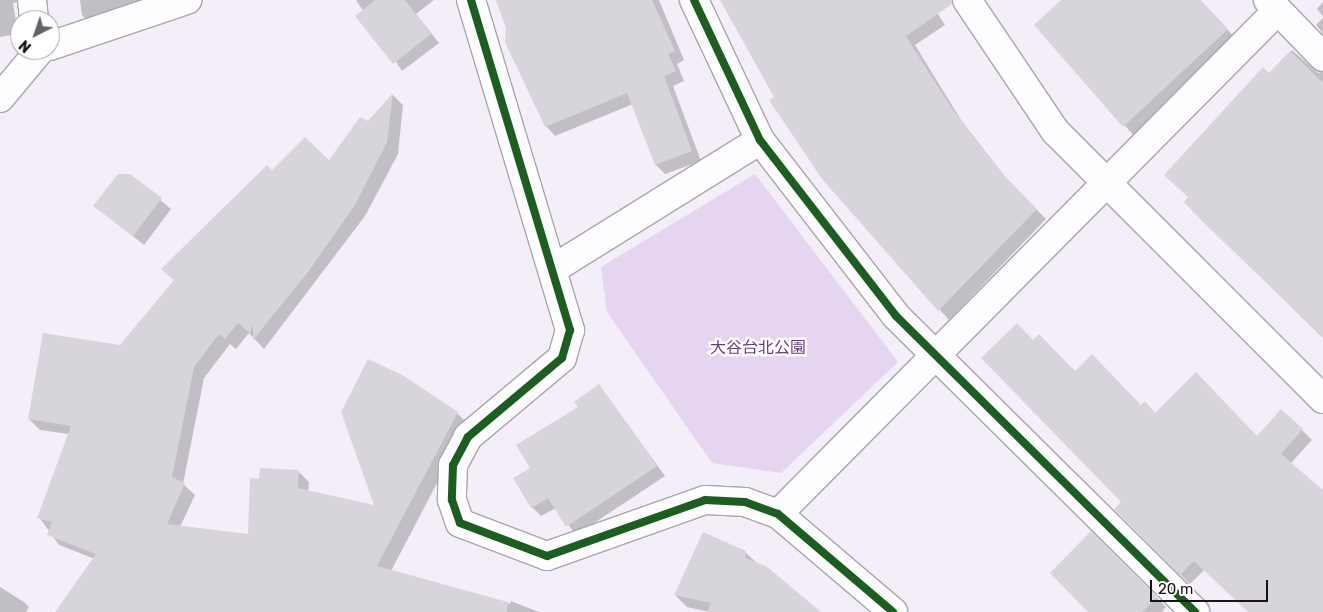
<!DOCTYPE html>
<html>
<head>
<meta charset="utf-8">
<style>
  body { margin:0 }
  #map { position:relative; width:1323px; height:612px; overflow:hidden; background:#f3eef8; font-family:Rubik,"Noto Sans JP",sans-serif }
  div>[style] { position:absolute }
  [style*='--x'] { left:calc(var(--x)*1px); top:calc(var(--y)*1px); width:calc(var(--w)*1px); rotate:calc(var(--a)*1deg) }
  .green>* { inset:0; background:#e5d5f0 }
  .shadow>* { inset:0; background:#0003 }
  .building>* { inset:0; background:#d8d4dc }
  .roads { filter:drop-shadow(1px 0 #aaa6ad) drop-shadow(-1px 0 #aaa6ad) drop-shadow(0 1px #aaa6ad) drop-shadow(0 -1px #aaa6ad) }
  .minor>* { height:28px; margin:-14px; padding:0 14px; transform-origin:14px; border-radius:14px; background:#fdfcfe }
  .tertiary>* { height:28px; margin:-14px; padding:0 14px; transform-origin:14px; border-radius:14px; background:#fdfcfe }
  .cycleway>* { height:8px; margin:-4px; padding:0 4px; transform-origin:4px; border-radius:4px; background:#1b5e20 }
  span { translate:-50% -50%; white-space:nowrap; text-align:center; line-height:1.15; -webkit-text-stroke:5px #fff; paint-order:stroke }
  .park-label { font-size:16px; color:#6b3c88 }
  .north { position:absolute; left:10px; top:10px; width:50px; height:50px; box-sizing:border-box; background:#fff; border:1px solid #a3a1a3; border-radius:50%; rotate:221deg; font-size:14px; font-weight:700; line-height:20px; text-align:center; color:#18141a }
  .north::after { content:''; display:block; margin:auto; width:18px; height:22px; background:#656068; clip-path:polygon(50% 0,100% 100%,50% 72%,0 100%) }
  .scale { position:absolute; left:1150px; top:580px; width:118px; height:22px; box-sizing:border-box; border:2px solid #18141a; border-top:0; padding-left:6px; font-size:15px; line-height:18px; white-space:nowrap; color:#18141a; -webkit-text-stroke:4px #fff; paint-order:stroke }
</style>
</head>
<body>
<div id="map">
  <div class="green">
    <i style="clip-path:polygon(755px 174px,898px 362px,781px 473px,712px 463px,607px 312px,601px 267px)"></i>
  </div>
  <div class="shadow">
    <i style="clip-path:polygon(0 0,25px 0,13px 3px,18px 34px,0 37px)"></i>
    <i style="clip-path:polygon(80px 0,158px 0,91px 25px,82px 15px)"></i>
    <i style="clip-path:polygon(356px 0,434px 0,416px 14px,439px 43px,402px 71px)"></i>
    <i style="clip-path:polygon(498px 0,659px 0,684px 60px,677px 64px,684px 81px,673px 86px,701px 161px,665px 174px,656px 165px,633px 104px,555px 136px,546px 126px)"></i>
    <i style="clip-path:polygon(772px 0,929px 0,945px 25px,915px 45px,961px 120px,1009px 182px,1046px 219px,949px 320px,823px 179px,775px 97px)"></i>
    <i style="clip-path:polygon(1063px 0,1200px 0,1238px 41px,1135px 137px,1036px 25px)"></i>
    <i style="clip-path:polygon(1323px 2px,1323px 16px,1317px 9px)"></i>
    <i style="clip-path:polygon(1323px 18px,1323px 34px,1316px 25px)"></i>
    <i style="clip-path:polygon(1292px 50px,1318px 73px,1323px 72px,1323px 338px,1205px 222px,1269px 74px)"></i>
    <i style="clip-path:polygon(393px 95px,403px 105px,398px 154px,365px 216px,264px 349px,249px 333px,236px 349px,230px 344px,204px 378px,183px 484px,195px 495px,180px 527px,250px 536px,260px 480px,298px 471px,309px 482px,308px 492px,376px 506px,457px 413px,468px 424px,391px 571px,510px 604px,511px 601px,539px 612px,57px 612px,95px 559px,59px 545px,39px 517px,69px 434px,40px 430px,29px 419px,121px 347px,175px 281px,163px 269px,272px 172px,329px 162px)"></i>
    <i style="clip-path:polygon(130px 175px,171px 209px,144px 245px,95px 206px)"></i>
    <i style="clip-path:polygon(1033px 342px,1075px 372px,1156px 414px,1257px 437px,1281px 411px,1302px 430px,1312px 440px,1290px 464px,1323px 492px,1323px 612px,1204px 570px,1190px 584px,1115px 509px,1123px 502px)"></i>
    <i style="clip-path:polygon(599px 385px,665px 476px,576px 535px,556px 508px,541px 516px,532px 507px,532px 469px)"></i>
    <i style="clip-path:polygon(1091px 533px,1166px 607px,1162px 612px,1090px 612px)"></i>
    <i style="clip-path:polygon(745px 552px,758px 564px,819px 612px,709px 612px,687px 607px,675px 595px)"></i>
    <i style="clip-path:polygon(0 587px,24px 602px,29px 607px,26px 612px,0 612px)"></i>
  </div>
  <div class="building">
    <i style="clip-path:polygon(375px 0,405px 0,431px 34px,393px 64px,355px 16px)"></i>
    <i style="clip-path:polygon(496px 0,652px 0,675px 51px,668px 54px,676px 71px,664px 76px,692px 151px,655px 165px,627px 93px,545px 127px,505px 42px,506px 28px)"></i>
    <i style="clip-path:polygon(720px 0,952px 0,952px 4px,906px 36px,952px 109px,1000px 171px,1037px 209px,938px 311px,822px 179px,769px 100px,774px 97px)"></i>
    <i style="clip-path:polygon(1061px 0,1201px 0,1228px 29px,1123px 127px,1034px 25px)"></i>
    <i style="clip-path:polygon(1290px 51px,1323px 83px,1323px 337px,1204px 223px,1184px 202px,1188px 197px,1164px 175px,1263px 67px,1269px 73px)"></i>
    <i style="clip-path:polygon(393px 93px,387px 142px,355px 205px,308px 272px,253px 340px,253px 325px,250px 333px,238px 323px,225px 339px,219px 334px,194px 367px,172px 477px,185px 483px,167px 524px,248px 534px,250px 478px,259px 479px,260px 468px,299px 470px,298px 488px,374px 505px,341px 412px,368px 359px,404px 376px,458px 412px,377px 566px,508px 602px,507px 612px,55px 612px,96px 554px,47px 535px,52px 522px,37px 518px,71px 426px,28px 419px,43px 333px,120px 345px,174px 280px,161px 269px,267px 165px,272px 170px,305px 137px,329px 160px,360px 117px,368px 121px)"></i>
    <i style="clip-path:polygon(118px 174px,130px 174px,162px 198px,133px 236px,93px 206px)"></i>
    <i style="clip-path:polygon(1017px 323px,1033px 340px,1039px 334px,1075px 371px,1092px 354px,1141px 405px,1145px 401px,1155px 413px,1196px 372px,1257px 436px,1281px 409px,1303px 429px,1281px 454px,1323px 490px,1323px 612px,1248px 612px,1194px 561px,1180px 575px,1114px 509px,1121px 502px,981px 358px)"></i>
    <i style="clip-path:polygon(599px 384px,657px 466px,566px 527px,548px 498px,531px 508px,513px 478px,530px 468px,516px 445px,578px 407px,574px 402px)"></i>
    <i style="clip-path:polygon(1091px 531px,1157px 597px,1142px 612px,1088px 612px,1050px 573px)"></i>
    <i style="clip-path:polygon(703px 532px,746px 551px,745px 558px,766px 566px,821px 612px,707px 612px,711px 603px,674px 595px)"></i>
  </div>
  <div class="roads">
    <div class="minor">
      <i style="--x:32;--y:0;--w:20;--a:84"></i>
      <i style="--x:471;--y:0;--w:345;--a:73.3"></i>
      <i style="--x:570;--y:330;--w:29;--a:106"></i>
      <i style="--x:562;--y:358;--w:123;--a:140"></i>
      <i style="--x:468;--y:437;--w:32;--a:118"></i>
      <i style="--x:453;--y:465;--w:35;--a:92"></i>
      <i style="--x:452;--y:500;--w:24;--a:71"></i>
      <i style="--x:460;--y:523;--w:93;--a:20.8"></i>
      <i style="--x:547;--y:556;--w:168;--a:-19.5"></i>
      <i style="--x:705;--y:500;--w:40;--a:2.9"></i>
      <i style="--x:745;--y:502;--w:35;--a:20"></i>
      <i style="--x:778;--y:514;--w:151;--a:40.4"></i>
      <i style="--x:694;--y:0;--w:155;--a:64.8"></i>
      <i style="--x:760;--y:140;--w:222;--a:52.3"></i>
      <i style="--x:896;--y:316;--w:421;--a:44.7"></i>
      <i style="--x:1268;--y:0;--w:79;--a:46"></i>
      <i style="--x:50;--y:46;--w:145;--a:-18.6"></i>
      <i style="--x:0;--y:98;--w:62;--a:-50.2"></i>
      <i style="--x:553;--y:269;--w:244;--a:-31.9"></i>
      <i style="--x:778;--y:514;--w:709;--a:-45.23"></i>
    </div>
    <div class="tertiary">
      <i style="--x:967;--y:0;--w:158;--a:56.1"></i>
      <i style="--x:1055;--y:131;--w:379;--a:45"></i>
    </div>
  </div>
  <div class="cycleway">
    <i style="--x:471;--y:0;--w:345;--a:73.3"></i>
    <i style="--x:570;--y:330;--w:29;--a:106"></i>
    <i style="--x:562;--y:358;--w:123;--a:140"></i>
    <i style="--x:468;--y:437;--w:32;--a:118"></i>
    <i style="--x:453;--y:465;--w:35;--a:92"></i>
    <i style="--x:452;--y:500;--w:24;--a:71"></i>
    <i style="--x:460;--y:523;--w:93;--a:20.8"></i>
    <i style="--x:547;--y:556;--w:168;--a:-19.5"></i>
    <i style="--x:705;--y:500;--w:40;--a:2.9"></i>
    <i style="--x:745;--y:502;--w:35;--a:20"></i>
    <i style="--x:778;--y:514;--w:151;--a:40.4"></i>
    <i style="--x:694;--y:0;--w:155;--a:64.8"></i>
    <i style="--x:760;--y:140;--w:222;--a:52.3"></i>
    <i style="--x:896;--y:316;--w:421;--a:44.7"></i>
  </div>
  <div class="park-label">
    <span style="left:758px;top:348px">大谷台北公園</span>
  </div>
  <div class="north">N</div>
  <div class="scale">20 m</div>
</div>
</body>
</html>
